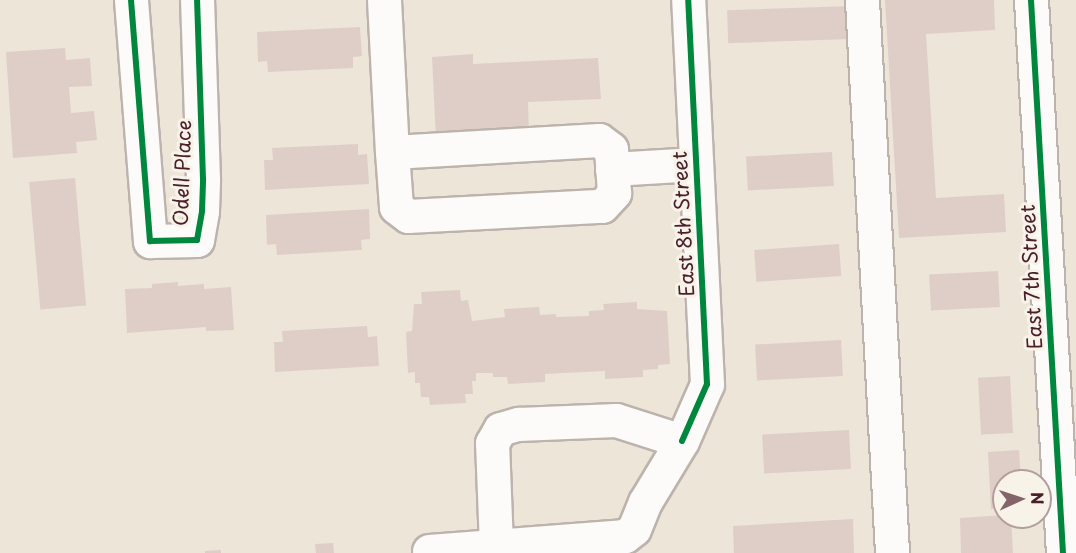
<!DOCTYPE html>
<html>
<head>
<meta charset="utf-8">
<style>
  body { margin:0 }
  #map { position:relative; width:1076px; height:553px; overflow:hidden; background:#ede5d8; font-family:"Playpen Sans",sans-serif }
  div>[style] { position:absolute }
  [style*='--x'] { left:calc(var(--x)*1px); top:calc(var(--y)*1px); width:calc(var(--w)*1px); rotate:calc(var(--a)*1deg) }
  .building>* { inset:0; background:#dfcec8; transform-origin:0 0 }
  .roads { filter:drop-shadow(2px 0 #bdb3ad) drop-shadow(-2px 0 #bdb3ad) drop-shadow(0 2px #bdb3ad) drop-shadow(0 -2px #bdb3ad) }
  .minor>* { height:33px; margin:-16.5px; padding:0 16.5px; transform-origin:16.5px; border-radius:16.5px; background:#fcfbf9 }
  .cycleway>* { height:6px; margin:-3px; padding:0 3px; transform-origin:3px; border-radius:3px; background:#00873e }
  span { translate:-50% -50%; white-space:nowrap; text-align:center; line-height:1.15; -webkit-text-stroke:6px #f7f3e8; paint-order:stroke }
  .street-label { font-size:20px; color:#4a1f2b }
  .north { position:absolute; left:992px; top:469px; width:60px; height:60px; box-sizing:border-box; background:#f7f3e8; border:2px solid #b29e9c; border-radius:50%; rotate:87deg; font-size:16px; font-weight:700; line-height:24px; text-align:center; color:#4a1f2b }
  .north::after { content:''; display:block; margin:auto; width:21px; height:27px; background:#836468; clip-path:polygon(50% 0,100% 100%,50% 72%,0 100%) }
</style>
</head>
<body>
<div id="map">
  <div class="building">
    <i style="clip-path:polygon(885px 0,994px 0,995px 30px,926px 34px,936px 198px,1004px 194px,1006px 232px,899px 238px)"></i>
    <i style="left:850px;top:6px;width:33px;height:123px;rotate:88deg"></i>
    <i style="clip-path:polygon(360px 27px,362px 56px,353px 57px,353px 68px,268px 72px,267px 61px,258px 62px,257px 32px)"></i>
    <i style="clip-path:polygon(65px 48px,66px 60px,90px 58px,92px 86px,69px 87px,71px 113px,94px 111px,97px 140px,76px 142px,77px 153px,13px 158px,6px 52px)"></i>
    <i style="clip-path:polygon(473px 54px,473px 64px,598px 58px,601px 99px,528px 102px,529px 134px,436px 139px,432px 57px)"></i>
    <i style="clip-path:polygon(358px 144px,358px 155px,367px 154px,369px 184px,265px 190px,264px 160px,273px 160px,272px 148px)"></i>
    <i style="left:832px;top:152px;width:34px;height:86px;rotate:87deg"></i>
    <i style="left:75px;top:178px;width:128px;height:46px;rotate:85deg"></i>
    <i style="clip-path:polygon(369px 209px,370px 239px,361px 240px,362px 250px,277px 255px,276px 244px,267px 245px,266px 215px)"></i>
    <i style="left:839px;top:244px;width:32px;height:85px;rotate:86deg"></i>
    <i style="left:998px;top:271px;width:36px;height:69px;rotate:87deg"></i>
    <i style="clip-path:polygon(178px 282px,178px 286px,204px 284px,204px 289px,231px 287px,234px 330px,206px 331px,206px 327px,127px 333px,125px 289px,152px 288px,152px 284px)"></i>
    <i style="clip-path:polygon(460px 290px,461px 301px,468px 300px,472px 321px,505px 317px,504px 309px,539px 307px,540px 315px,556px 314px,556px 317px,589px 316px,589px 311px,604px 310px,603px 304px,637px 302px,637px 309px,667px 311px,670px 364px,658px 365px,658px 369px,643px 370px,643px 377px,605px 379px,605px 371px,545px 374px,545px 382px,508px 384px,507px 377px,493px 377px,493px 373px,476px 373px,476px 381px,472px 381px,473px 394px,465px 394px,466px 403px,430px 405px,429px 397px,421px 397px,420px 383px,415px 383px,415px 372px,408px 373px,406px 332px,412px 331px,414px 304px,422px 304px,421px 292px)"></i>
    <i style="clip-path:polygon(367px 326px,368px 337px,377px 336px,379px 366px,275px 372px,274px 342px,283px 342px,282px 331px)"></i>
    <i style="left:841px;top:340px;width:36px;height:86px;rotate:87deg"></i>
    <i style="left:1010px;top:376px;width:57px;height:32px;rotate:87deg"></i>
    <i style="left:849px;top:430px;width:39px;height:87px;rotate:87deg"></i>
    <i style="clip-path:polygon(1019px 450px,1021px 481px,1004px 481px,1004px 508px,991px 509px,988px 452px)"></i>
    <i style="clip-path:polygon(1004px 515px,1011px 517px,1013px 553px,961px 553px,960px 518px)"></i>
    <i style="clip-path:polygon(853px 519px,854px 553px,734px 553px,733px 526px)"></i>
    <i style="clip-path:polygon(333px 543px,334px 553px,316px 553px,315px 544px)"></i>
    <i style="clip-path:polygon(221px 550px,221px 553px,205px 553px,205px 551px)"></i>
  </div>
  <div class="roads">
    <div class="minor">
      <i style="--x:131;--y:0;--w:242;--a:85.5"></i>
      <i style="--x:150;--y:241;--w:47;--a:-1.2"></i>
      <i style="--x:197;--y:240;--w:29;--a:-80"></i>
      <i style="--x:202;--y:211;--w:32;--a:-88"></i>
      <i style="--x:203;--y:179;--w:179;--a:-91.9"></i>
      <i style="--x:384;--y:0;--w:152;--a:87"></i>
      <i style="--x:392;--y:152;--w:55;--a:85.8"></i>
      <i style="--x:396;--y:207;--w:15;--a:37"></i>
      <i style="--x:408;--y:216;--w:194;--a:-3"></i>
      <i style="--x:602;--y:206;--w:18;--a:-47"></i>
      <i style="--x:614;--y:193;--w:44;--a:-93.9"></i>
      <i style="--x:611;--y:149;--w:15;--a:-143"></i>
      <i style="--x:599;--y:140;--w:207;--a:176.7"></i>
      <i style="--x:862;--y:0;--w:554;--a:86.89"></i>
      <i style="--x:1031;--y:0;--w:554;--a:86.69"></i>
      <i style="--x:612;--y:169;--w:84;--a:-3.4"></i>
      <i style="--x:496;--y:546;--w:103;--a:-92.2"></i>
      <i style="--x:492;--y:443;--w:16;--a:-60"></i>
      <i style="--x:500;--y:429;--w:19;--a:-16"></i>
      <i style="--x:518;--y:424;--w:98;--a:-2.3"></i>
      <i style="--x:616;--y:420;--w:69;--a:17.7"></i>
      <i style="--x:429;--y:551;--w:197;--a:-4.4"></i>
      <i style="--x:625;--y:536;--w:11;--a:-38"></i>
      <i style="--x:634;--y:529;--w:29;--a:-68"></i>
      <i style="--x:645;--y:502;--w:71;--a:-58.8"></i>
      <i style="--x:682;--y:441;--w:62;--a:-66.3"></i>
      <i style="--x:707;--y:384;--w:384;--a:-92.8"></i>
    </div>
  </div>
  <div class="cycleway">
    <i style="--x:131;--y:0;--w:242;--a:85.5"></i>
    <i style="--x:150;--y:241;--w:47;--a:-1.2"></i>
    <i style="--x:197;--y:240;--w:29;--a:-80"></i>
    <i style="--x:202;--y:211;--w:32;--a:-88"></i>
    <i style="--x:203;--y:179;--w:179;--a:-91.9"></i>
    <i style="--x:1031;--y:0;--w:554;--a:86.69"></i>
    <i style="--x:682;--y:441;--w:62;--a:-66.3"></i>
    <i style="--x:707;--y:384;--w:384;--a:-92.8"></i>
  </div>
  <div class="street-label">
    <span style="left:182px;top:173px;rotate:-88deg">Odell Place</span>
    <span style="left:683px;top:224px;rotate:-93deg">East 8th Street</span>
    <span style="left:1031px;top:277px;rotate:-93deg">East 7th Street</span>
  </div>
  <div class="north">N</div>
</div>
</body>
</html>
